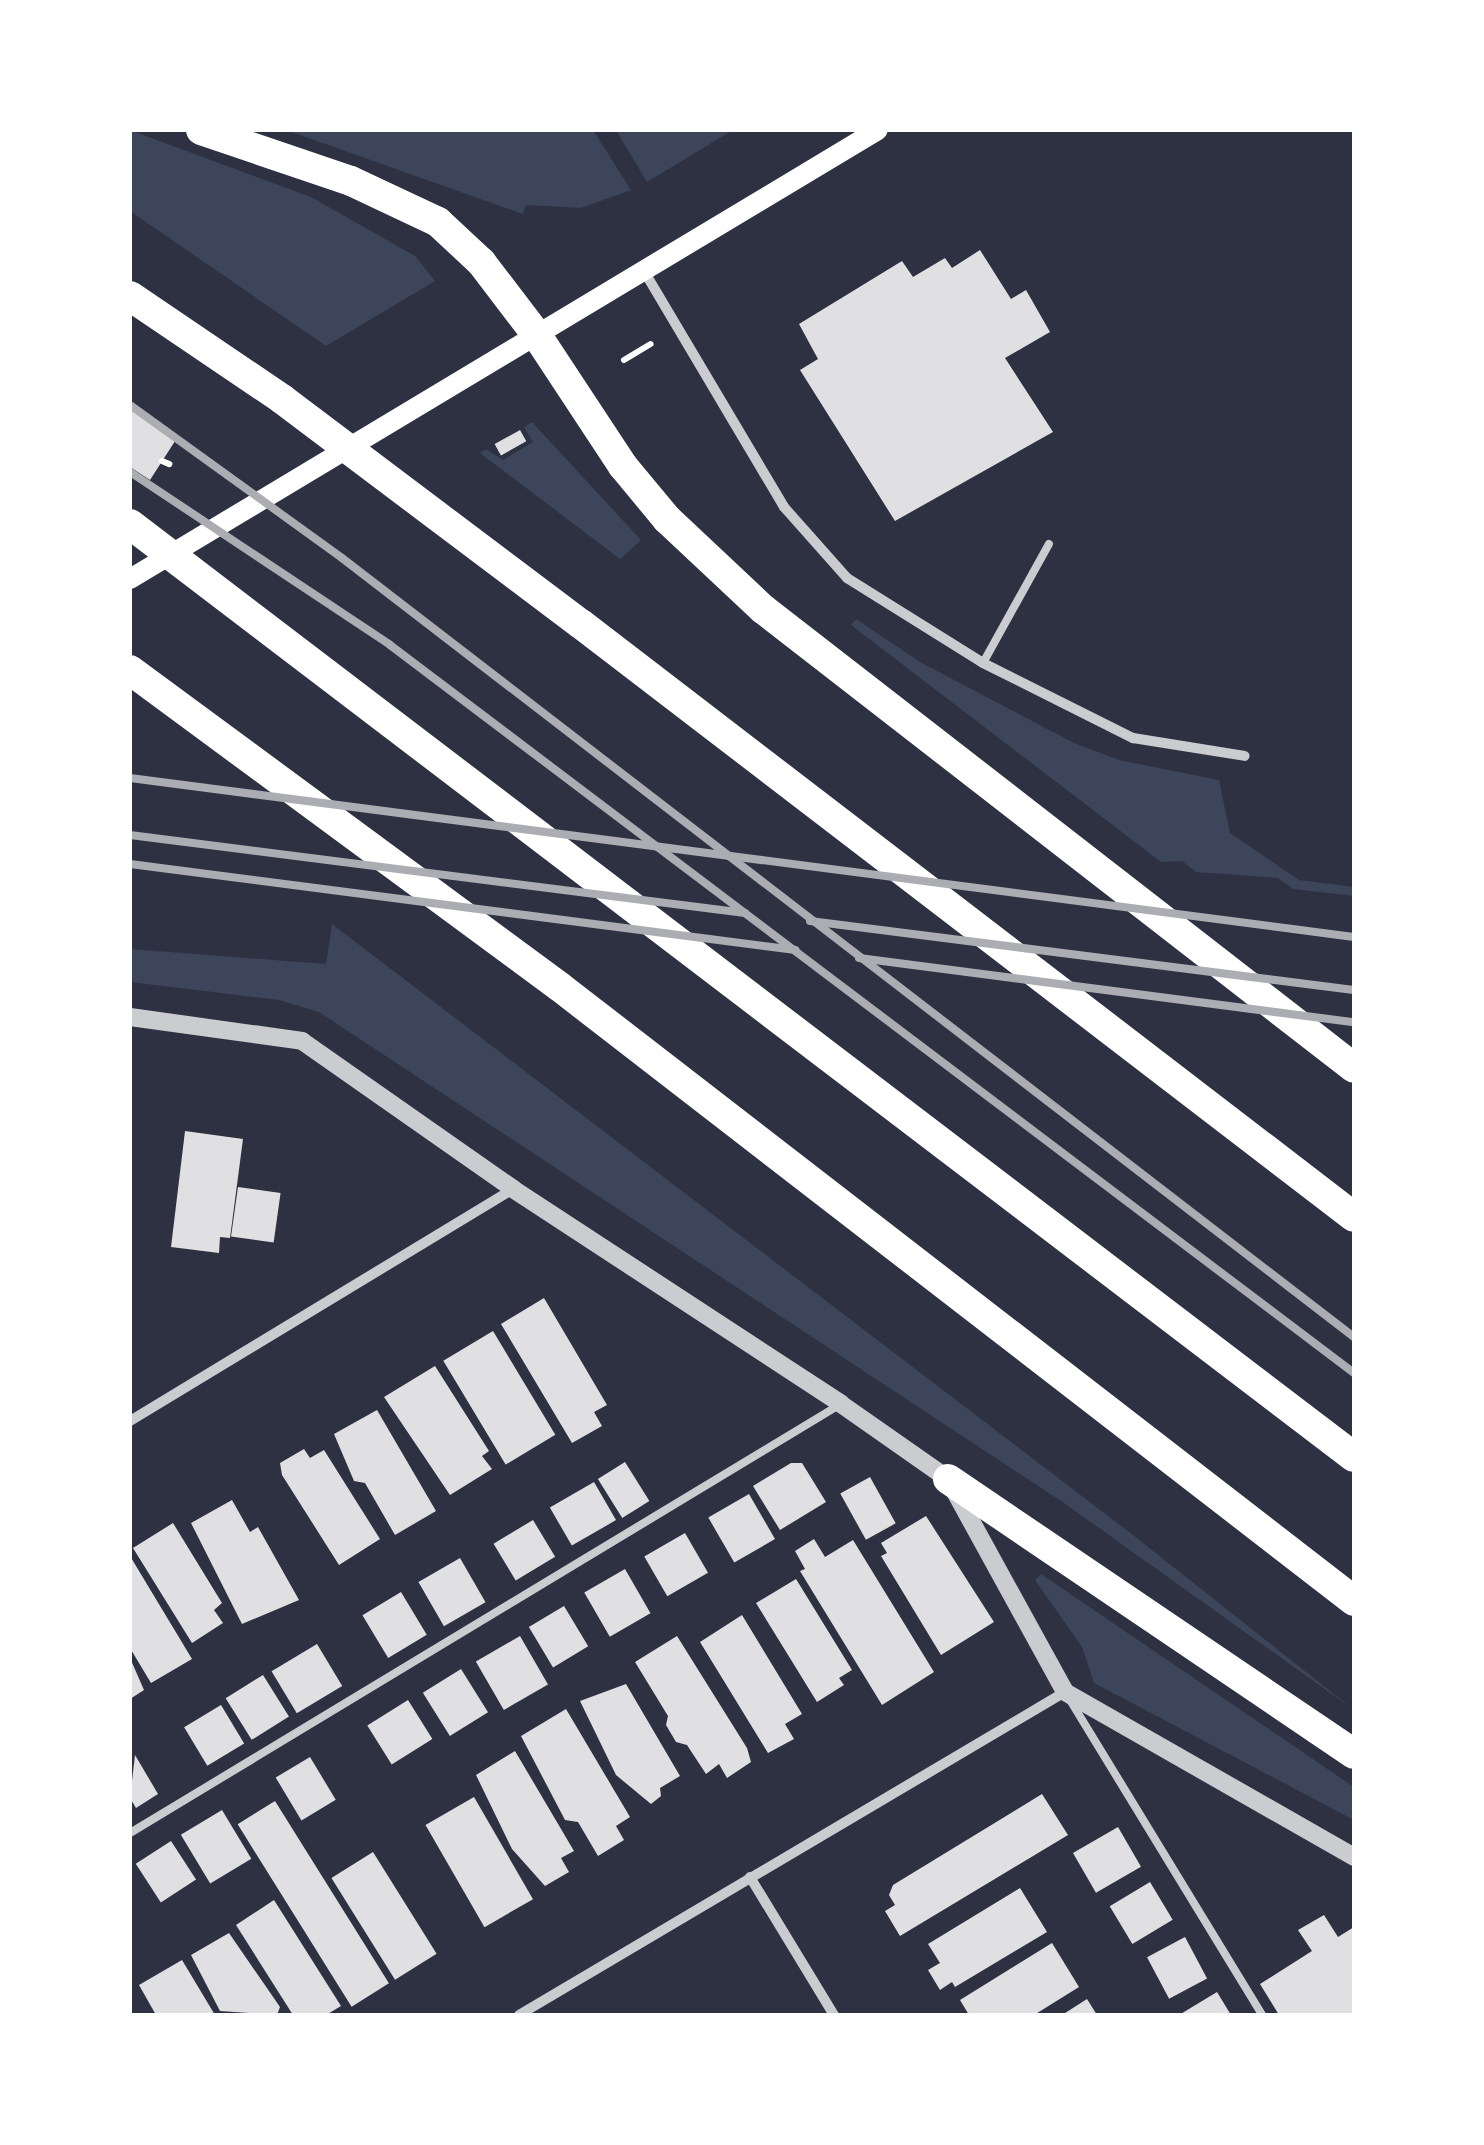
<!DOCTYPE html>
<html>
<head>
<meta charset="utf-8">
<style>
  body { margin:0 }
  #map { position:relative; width:1484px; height:2145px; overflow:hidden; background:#2d3142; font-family:"Titillium Web",sans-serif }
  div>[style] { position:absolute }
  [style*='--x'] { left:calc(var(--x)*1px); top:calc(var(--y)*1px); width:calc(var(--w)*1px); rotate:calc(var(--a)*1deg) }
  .green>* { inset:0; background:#3c4559 }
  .building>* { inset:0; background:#e0e0e3; transform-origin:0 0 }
  .path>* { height:6px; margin:-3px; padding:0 3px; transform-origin:3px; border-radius:3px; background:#fff }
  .service>* { height:8px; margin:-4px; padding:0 4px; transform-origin:4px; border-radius:4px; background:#caccd0 }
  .minor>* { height:10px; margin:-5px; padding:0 5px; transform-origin:5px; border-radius:5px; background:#caccd0 }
  .tertiary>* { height:18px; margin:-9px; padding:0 9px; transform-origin:9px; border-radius:9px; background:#caccd0 }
  .secondary>* { height:20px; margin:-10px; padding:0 10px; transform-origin:10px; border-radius:10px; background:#fff }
  .motorway>* { height:30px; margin:-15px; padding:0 15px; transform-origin:15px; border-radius:15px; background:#fff }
  .rail>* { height:8px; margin:-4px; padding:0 4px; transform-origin:4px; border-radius:4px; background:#abadb3 }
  span { translate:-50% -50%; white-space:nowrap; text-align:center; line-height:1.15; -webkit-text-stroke:9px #fff; paint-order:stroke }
  .frame { position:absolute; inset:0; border:132px solid #fff; pointer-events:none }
</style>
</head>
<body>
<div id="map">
  <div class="green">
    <i style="clip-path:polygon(130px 130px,311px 197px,415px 256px,435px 281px,326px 346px,130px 211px)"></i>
    <i style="clip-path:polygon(286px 130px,593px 130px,631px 190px,581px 208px,526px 205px,523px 214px)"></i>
    <i style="clip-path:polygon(616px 130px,733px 130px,647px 182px)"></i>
    <i style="clip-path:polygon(532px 422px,641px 540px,620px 559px,480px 453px,486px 449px,503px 460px,533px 442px,524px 427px)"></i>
    <i style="clip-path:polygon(856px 619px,920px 662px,1074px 743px,1119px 760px,1219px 780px,1230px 833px,1299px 880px,1354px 887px,1354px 896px,1293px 889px,1278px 878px,1196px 872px,1182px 861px,1161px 862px,851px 625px)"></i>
    <i style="clip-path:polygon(332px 924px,1133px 1535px,1354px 1710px,1064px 1503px,319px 1012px,279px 1000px,130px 982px,130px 949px,326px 964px)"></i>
    <i style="clip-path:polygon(1041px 1574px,1354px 1787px,1354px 1820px,1094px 1683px,1082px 1647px,1035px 1580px)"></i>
  </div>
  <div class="building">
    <i style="clip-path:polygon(980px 250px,1011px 299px,1026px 290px,1050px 332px,1005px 358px,1053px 432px,895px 521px,800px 370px,818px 359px,799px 324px,902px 261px,913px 277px,945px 258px,952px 268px)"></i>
    <i style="clip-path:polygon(130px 408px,177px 438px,150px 480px,130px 467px)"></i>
    <i style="left:520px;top:430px;width:13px;height:29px;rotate:61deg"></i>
    <i style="clip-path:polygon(185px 1131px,243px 1139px,230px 1238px,220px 1237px,219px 1253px,171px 1247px)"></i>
    <i style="left:238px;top:1187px;width:43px;height:50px;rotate:8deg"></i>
    <i style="clip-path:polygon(544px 1298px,607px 1405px,594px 1412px,602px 1426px,572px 1443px,501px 1324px)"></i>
    <i style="left:493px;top:1331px;width:121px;height:58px;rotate:59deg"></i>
    <i style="clip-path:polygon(435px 1366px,489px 1451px,482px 1456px,492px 1469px,450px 1495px,384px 1397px)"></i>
    <i style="clip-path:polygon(377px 1410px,436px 1511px,395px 1535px,365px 1483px,354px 1481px,334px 1434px)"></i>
    <i style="clip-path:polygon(304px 1449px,310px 1458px,324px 1450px,380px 1539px,339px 1565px,282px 1475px,280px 1463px)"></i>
    <i style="left:625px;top:1462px;width:46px;height:32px;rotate:58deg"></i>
    <i style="clip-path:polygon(791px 1463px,802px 1463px,826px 1502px,780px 1530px,753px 1486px)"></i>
    <i style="left:870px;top:1477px;width:53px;height:34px;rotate:61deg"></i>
    <i style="left:594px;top:1482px;width:44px;height:51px;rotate:60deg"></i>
    <i style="left:749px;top:1494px;width:52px;height:47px;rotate:60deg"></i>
    <i style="clip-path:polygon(232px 1500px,250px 1532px,258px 1527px,299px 1600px,242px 1624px,191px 1523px)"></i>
    <i style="clip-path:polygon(926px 1516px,994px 1622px,941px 1655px,881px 1556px,887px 1553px,881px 1543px)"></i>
    <i style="left:533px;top:1520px;width:43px;height:46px;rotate:59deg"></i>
    <i style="clip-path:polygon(173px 1523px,222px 1603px,214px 1610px,223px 1623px,192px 1643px,133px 1548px)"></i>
    <i style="left:685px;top:1533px;width:46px;height:47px;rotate:60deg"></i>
    <i style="clip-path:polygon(814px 1539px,825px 1557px,853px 1540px,934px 1672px,882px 1705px,800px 1571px,805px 1569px,795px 1551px)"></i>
    <i style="clip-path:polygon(130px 1556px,192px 1659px,151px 1683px,130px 1648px)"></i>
    <i style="left:460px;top:1558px;width:51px;height:48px;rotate:60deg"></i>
    <i style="left:625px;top:1569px;width:51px;height:47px;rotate:60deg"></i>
    <i style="clip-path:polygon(796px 1579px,852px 1670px,839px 1678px,844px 1685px,817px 1702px,756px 1603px)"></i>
    <i style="left:401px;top:1592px;width:50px;height:45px;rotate:59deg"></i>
    <i style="left:564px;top:1606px;width:47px;height:41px;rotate:59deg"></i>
    <i style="clip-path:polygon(742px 1615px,802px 1714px,785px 1724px,794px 1739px,768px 1753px,700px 1642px)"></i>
    <i style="left:520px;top:1636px;width:56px;height:51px;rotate:60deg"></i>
    <i style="clip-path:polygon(677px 1636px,747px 1748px,751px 1762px,727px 1778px,719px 1764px,706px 1774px,687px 1745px,676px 1742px,666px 1725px,668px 1716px,635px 1662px)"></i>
    <i style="left:317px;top:1644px;width:49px;height:53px;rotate:59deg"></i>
    <i style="clip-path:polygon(130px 1658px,144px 1690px,130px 1699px)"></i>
    <i style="left:461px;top:1669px;width:51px;height:45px;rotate:58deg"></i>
    <i style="left:263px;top:1675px;width:49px;height:44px;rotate:58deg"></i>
    <i style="clip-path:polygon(626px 1684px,680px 1776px,660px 1788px,661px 1796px,651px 1804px,616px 1775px,580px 1701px)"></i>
    <i style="left:408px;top:1700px;width:46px;height:48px;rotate:58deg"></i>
    <i style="left:221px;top:1705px;width:45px;height:43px;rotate:59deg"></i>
    <i style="clip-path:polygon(566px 1709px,630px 1817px,616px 1826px,624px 1840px,598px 1856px,578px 1822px,565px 1820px,521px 1736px)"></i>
    <i style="clip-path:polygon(515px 1751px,574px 1851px,561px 1858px,569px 1872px,545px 1886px,512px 1849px,476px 1775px)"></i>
    <i style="clip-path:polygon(135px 1755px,158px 1794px,136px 1808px,130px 1798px)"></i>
    <i style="left:310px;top:1757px;width:50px;height:40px;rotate:59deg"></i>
    <i style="clip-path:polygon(1042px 1794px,1068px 1835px,900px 1936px,885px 1911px,895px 1905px,889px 1895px,893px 1885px)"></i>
    <i style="left:474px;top:1797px;width:118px;height:56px;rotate:60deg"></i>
    <i style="left:275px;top:1801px;width:215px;height:44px;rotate:58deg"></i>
    <i style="left:222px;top:1810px;width:57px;height:48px;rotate:59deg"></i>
    <i style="left:1118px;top:1827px;width:46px;height:52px;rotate:60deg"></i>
    <i style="left:171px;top:1841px;width:46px;height:42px;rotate:57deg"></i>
    <i style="left:373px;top:1852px;width:120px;height:49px;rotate:58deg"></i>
    <i style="left:1150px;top:1882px;width:44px;height:47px;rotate:59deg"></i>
    <i style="clip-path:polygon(1020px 1888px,1047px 1932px,955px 1987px,952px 1982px,940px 1990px,928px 1970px,940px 1963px,928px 1944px)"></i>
    <i style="clip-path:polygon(274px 1900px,341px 2006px,326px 2015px,293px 2015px,236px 1925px)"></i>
    <i style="clip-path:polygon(1324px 1915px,1338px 1937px,1354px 1927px,1354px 2015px,1279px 2015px,1260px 1984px,1312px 1951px,1298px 1930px)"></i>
    <i style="clip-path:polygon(229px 1933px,280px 2007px,277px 2015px,220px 2011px,191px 1955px)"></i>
    <i style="left:1185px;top:1937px;width:47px;height:43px;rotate:62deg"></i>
    <i style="clip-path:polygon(1052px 1943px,1079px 1987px,1034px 2015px,969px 2015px,960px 2000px)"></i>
    <i style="clip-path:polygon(182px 1960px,215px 2015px,156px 2015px,139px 1985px)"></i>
    <i style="clip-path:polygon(1217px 1992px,1231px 2015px,1179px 2015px)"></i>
    <i style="clip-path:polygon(1087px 1999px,1097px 2015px,1062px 2015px)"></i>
  </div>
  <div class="path">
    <i style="--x:624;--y:360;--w:31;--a:-31"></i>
    <i style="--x:162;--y:461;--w:8;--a:23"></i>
  </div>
  <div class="service">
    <i style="--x:983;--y:663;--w:136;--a:-61"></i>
    <i style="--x:1070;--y:1700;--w:369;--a:58.6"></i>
    <i style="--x:130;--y:1833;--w:830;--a:-31.11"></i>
  </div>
  <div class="minor">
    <i style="--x:644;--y:271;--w:274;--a:59.3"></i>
    <i style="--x:784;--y:507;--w:95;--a:48.4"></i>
    <i style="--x:847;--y:578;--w:160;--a:32"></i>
    <i style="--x:983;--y:663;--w:168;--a:26.6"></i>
    <i style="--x:1133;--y:738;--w:113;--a:9.1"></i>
    <i style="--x:130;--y:1421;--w:448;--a:-31.2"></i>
    <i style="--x:750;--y:1877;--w:162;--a:58.7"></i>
    <i style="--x:519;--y:2015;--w:634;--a:-30.61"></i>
  </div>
  <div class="tertiary">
    <i style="--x:130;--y:1017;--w:174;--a:7.9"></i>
    <i style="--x:302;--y:1041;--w:258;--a:35"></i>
    <i style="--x:513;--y:1189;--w:392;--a:33.2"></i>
    <i style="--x:841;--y:1404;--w:131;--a:35"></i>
    <i style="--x:948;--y:1479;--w:243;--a:61.2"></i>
    <i style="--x:1065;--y:1692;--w:333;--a:29.7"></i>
  </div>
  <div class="secondary">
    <i style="--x:130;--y:579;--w:872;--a:-30.98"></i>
  </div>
  <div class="motorway">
    <i style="--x:201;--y:130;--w:158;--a:18.8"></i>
    <i style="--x:351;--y:181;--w:96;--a:25.2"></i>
    <i style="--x:438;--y:222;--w:59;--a:42.9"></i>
    <i style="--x:481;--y:262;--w:91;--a:52.6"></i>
    <i style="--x:536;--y:334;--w:158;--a:56.6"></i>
    <i style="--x:623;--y:466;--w:69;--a:50.3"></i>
    <i style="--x:667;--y:519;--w:132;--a:43.2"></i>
    <i style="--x:763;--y:609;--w:748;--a:37.83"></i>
    <i style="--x:130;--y:296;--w:184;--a:34.1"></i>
    <i style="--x:282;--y:399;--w:374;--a:37"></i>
    <i style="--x:581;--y:624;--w:974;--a:37.49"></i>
    <i style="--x:130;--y:524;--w:1539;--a:37.32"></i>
    <i style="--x:130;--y:670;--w:534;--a:36.4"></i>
    <i style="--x:560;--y:987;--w:1004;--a:37.71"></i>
    <i style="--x:948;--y:1479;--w:490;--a:34.1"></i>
  </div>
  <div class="rail">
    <i style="--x:130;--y:405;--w:261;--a:35.8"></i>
    <i style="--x:342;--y:558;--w:1277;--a:37.59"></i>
    <i style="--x:130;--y:472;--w:312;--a:33.6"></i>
    <i style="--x:390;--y:645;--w:1208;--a:37.06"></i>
    <i style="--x:130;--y:778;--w:1234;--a:7.4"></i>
    <i style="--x:130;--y:835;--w:620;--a:7.23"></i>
    <i style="--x:130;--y:864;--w:671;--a:7.37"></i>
    <i style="--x:810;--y:921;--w:548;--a:7.23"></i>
    <i style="--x:859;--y:958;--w:499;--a:7.4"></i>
  </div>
  <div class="frame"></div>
</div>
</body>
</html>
